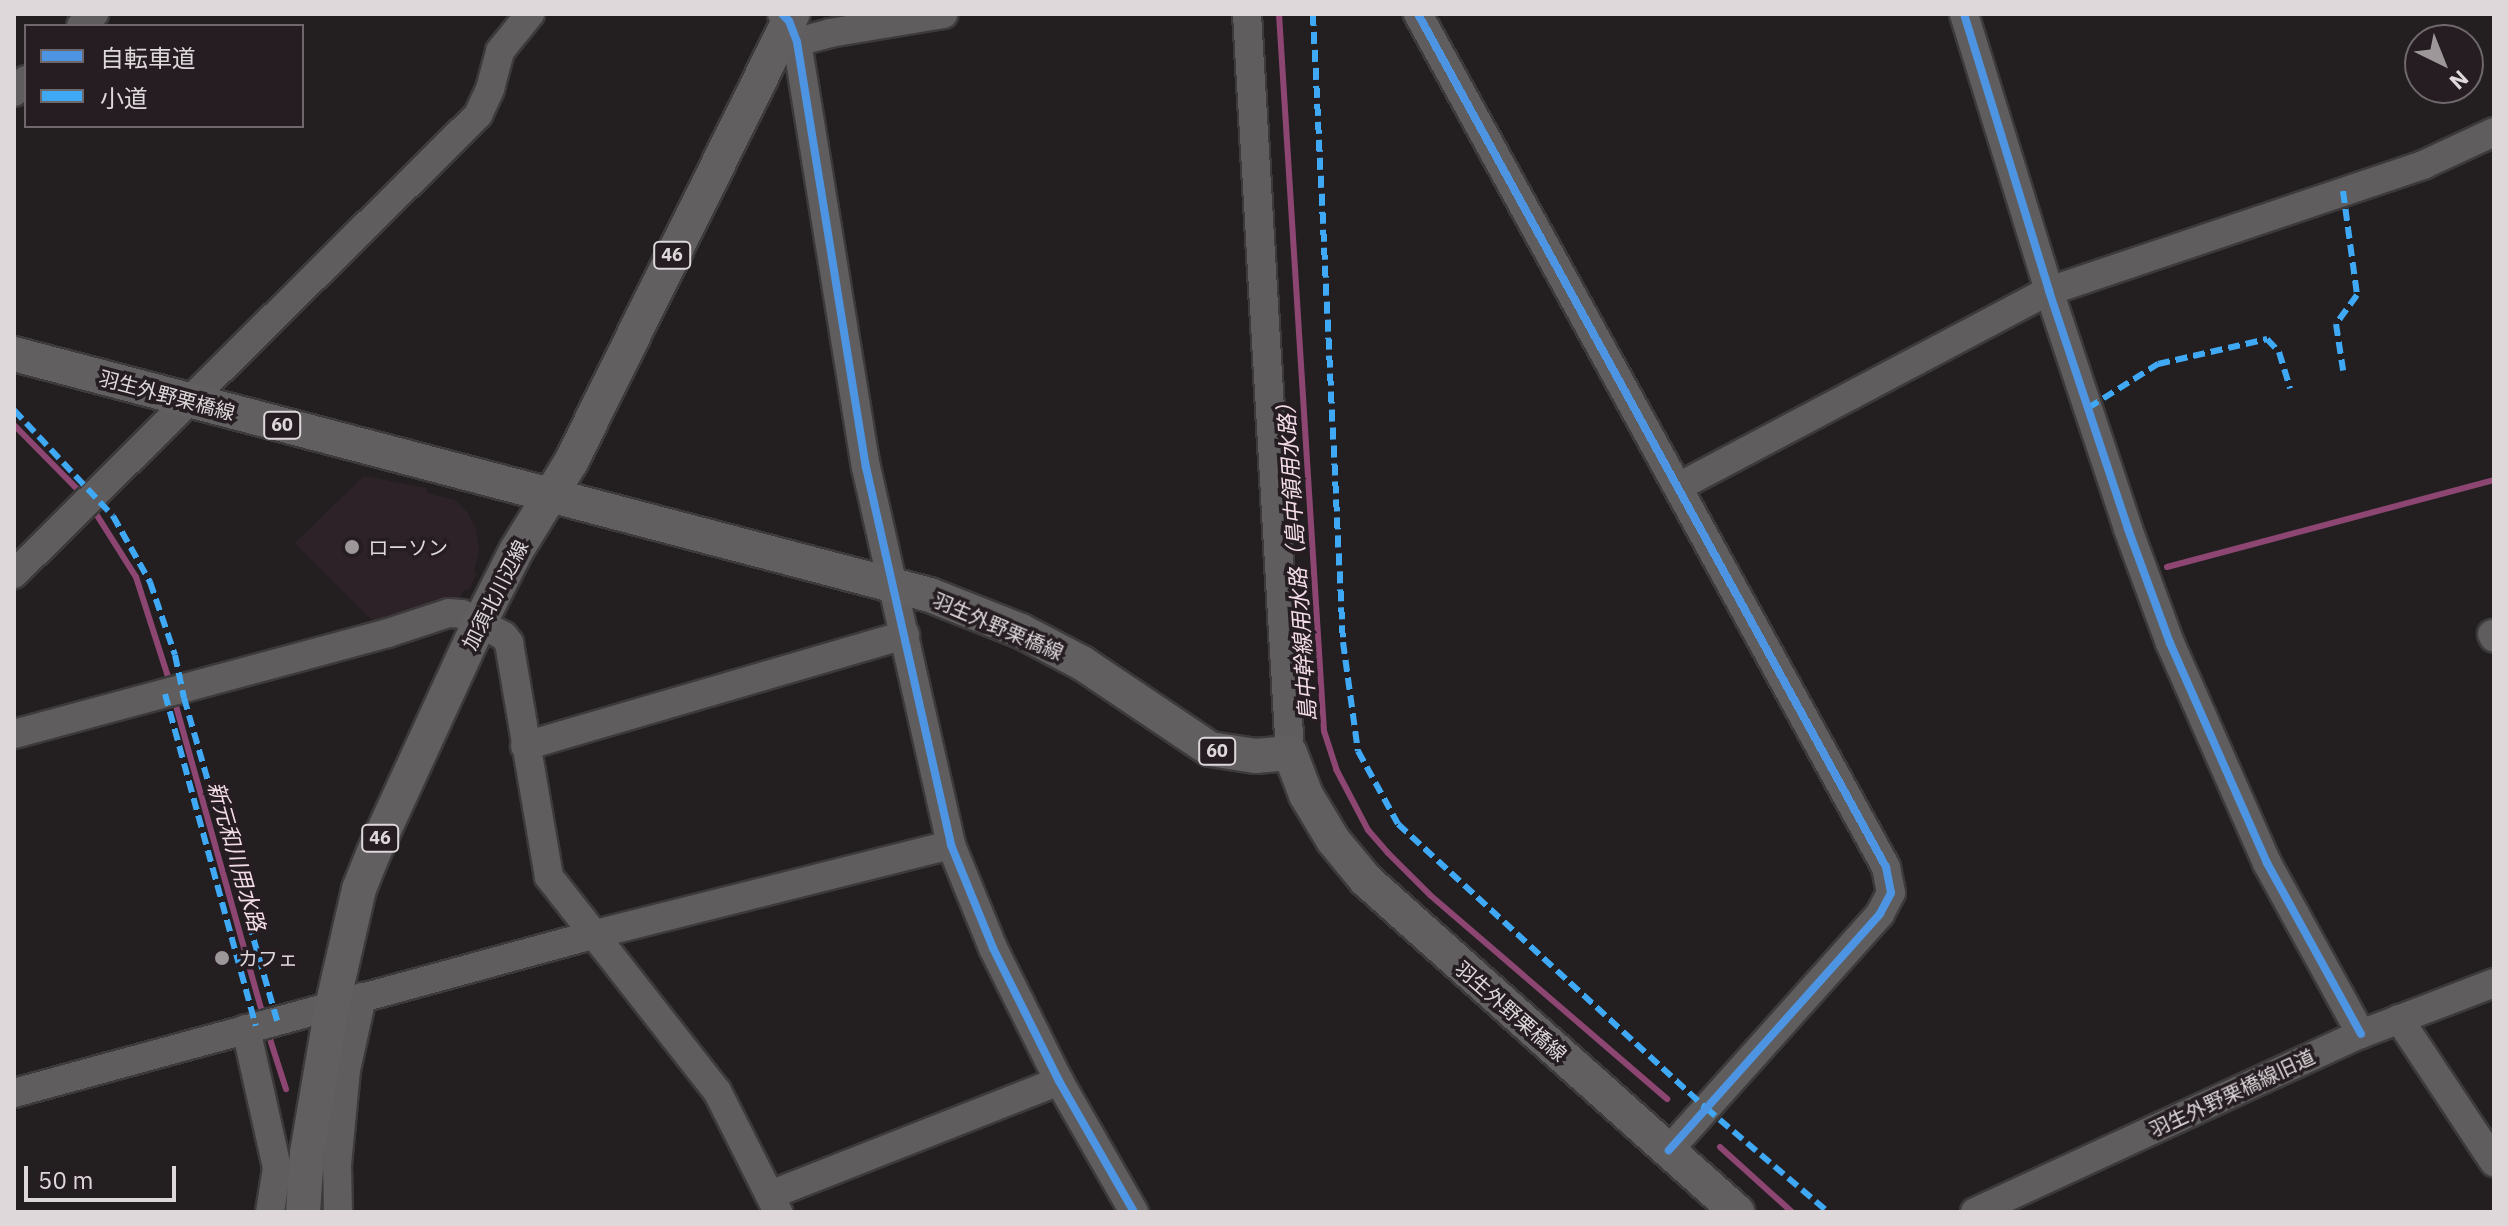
<!DOCTYPE html>
<html>
<head>
<meta charset="utf-8">
<style>
  body { margin:0 }
  #map { position:relative; width:2508px; height:1226px; overflow:hidden; background:#231f21; font-family:"IBM Plex Sans","Noto Sans JP",sans-serif }
  div>[style] { position:absolute }
  [style*='--x'] { left:calc(var(--x)*1px); top:calc(var(--y)*1px); width:calc(var(--w)*1px); rotate:calc(var(--a)*1deg) }
  .built>* { inset:0; background:#2e2229 }
  .stream>* { height:6px; margin:-3px; padding:0 3px; transform-origin:3px; border-radius:3px; background:#8d4672 }
  .roads { filter:drop-shadow(2px 0 #3c3a3b) drop-shadow(-2px 0 #3c3a3b) drop-shadow(0 2px #3c3a3b) drop-shadow(0 -2px #3c3a3b) }
  .minor>* { height:28px; margin:-14px; padding:0 14px; transform-origin:14px; border-radius:14px; background:#5f5d5e }
  .major>* { height:34px; margin:-17px; padding:0 17px; transform-origin:17px; border-radius:17px; background:#615f60 }
  .quiet>* { height:6px; margin-top:-3px; transform-origin:0; background:repeating-linear-gradient(90deg,#3fa9f5 0 12px,transparent 0 18px) }
  .cycleway>* { height:8px; margin:-4px; padding:0 4px; transform-origin:4px; border-radius:4px; background:#4d94e3 }
  .dots>* { width:22px; height:22px; translate:-50% -50%; box-sizing:border-box; border:4px solid #251d21; border-radius:50% }
  span { translate:-50% -50%; white-space:nowrap; text-align:center; line-height:1.15; -webkit-text-stroke:7px #251d21; paint-order:stroke }
  .shield-label span { padding:2px 6px; background:#251d21; border:2px solid; border-radius:6px; -webkit-text-stroke-width:0 }
  .shield-label { font-size:18px; color:#ded8db; font-weight:700 }
  .street-label { font-size:20px; color:#ded8db }
  .poi-label { font-size:20px; color:#ded8db }
  .left { translate:0 -50%; text-align:left }
  .water-label { font-size:22px; color:#f3dce8; font-style:italic }
  .frame { position:absolute; inset:0; border:16px solid #ded8db; pointer-events:none }
  .legend { position:absolute; left:24px; top:24px; width:280px; height:104px; box-sizing:border-box; background:#251d21; border:2px solid #6f686b; margin:0; padding:10px 14px; list-style:none; font-size:24px; color:#ded8db }
  .legend li { display:flex; align-items:center; gap:16px; height:40px }
  .legend b { width:40px; border:2px solid #6f686b }
  .north { position:absolute; left:2404px; top:24px; width:80px; height:80px; box-sizing:border-box; background:#251d21; border:2px solid #6f686b; border-radius:50%; rotate:137deg; font-size:22px; font-weight:700; line-height:32px; text-align:center; color:#ded8db }
  .north::after { content:''; display:block; margin:auto; width:28px; height:36px; background:#9d979a; clip-path:polygon(50% 0,100% 100%,50% 72%,0 100%) }
  .scale { position:absolute; left:24px; top:1166px; width:152px; height:36px; box-sizing:border-box; border:4px solid #ded8db; border-top:0; padding-left:10px; font-size:24px; line-height:28px; white-space:nowrap; color:#ded8db; -webkit-text-stroke:6px #251d21; paint-order:stroke }
</style>
</head>
<body>
<div id="map">
  <div class="built">
    <i style="clip-path:polygon(364px 476px,427px 488px,426px 493px,455px 500px,467px 512px,476px 529px,479px 550px,474px 571px,477px 573px,469px 590px,465px 589px,459px 598px,462px 601px,378px 626px,295px 543px)"></i>
  </div>
  <div class="stream">
    <i style="--x:1279;--y:14;--w:718;--a:86.41"></i>
    <i style="--x:1324;--y:731;--w:40;--a:72"></i>
    <i style="--x:1336;--y:769;--w:69;--a:62.3"></i>
    <i style="--x:1368;--y:830;--w:30;--a:49"></i>
    <i style="--x:1388;--y:853;--w:59;--a:45"></i>
    <i style="--x:1430;--y:895;--w:313;--a:40.7"></i>
    <i style="--x:14;--y:425;--w:95;--a:45.4"></i>
    <i style="--x:93;--y:509;--w:80;--a:57.7"></i>
    <i style="--x:136;--y:577;--w:108;--a:72.2"></i>
    <i style="--x:2167;--y:567;--w:338;--a:-14.9"></i>
    <i style="--x:176;--y:706;--w:321;--a:74.3"></i>
    <i style="--x:268;--y:1033;--w:59;--a:72.2"></i>
    <i style="--x:1720;--y:1147;--w:97;--a:42.1"></i>
  </div>
  <div class="roads">
    <div class="minor">
      <i style="--x:782;--y:14;--w:10;--a:45"></i>
      <i style="--x:789;--y:21;--w:22;--a:69"></i>
      <i style="--x:797;--y:42;--w:431;--a:80.8"></i>
      <i style="--x:866;--y:467;--w:387;--a:77.3"></i>
      <i style="--x:951;--y:845;--w:111;--a:67.8"></i>
      <i style="--x:993;--y:948;--w:148;--a:63.6"></i>
      <i style="--x:1059;--y:1081;--w:151;--a:60.2"></i>
      <i style="--x:1247;--y:14;--w:740;--a:86.67"></i>
      <i style="--x:1418;--y:14;--w:973;--a:61.25"></i>
      <i style="--x:1886;--y:867;--w:26;--a:79"></i>
      <i style="--x:1891;--y:893;--w:24;--a:118"></i>
      <i style="--x:1880;--y:914;--w:317;--a:131.8"></i>
      <i style="--x:1964;--y:14;--w:290;--a:72.9"></i>
      <i style="--x:2049;--y:291;--w:251;--a:71.6"></i>
      <i style="--x:2128;--y:529;--w:121;--a:69.8"></i>
      <i style="--x:2170;--y:643;--w:240;--a:66.2"></i>
      <i style="--x:2267;--y:863;--w:195;--a:61.2"></i>
      <i style="--x:81;--y:26;--w:18;--a:-43"></i>
      <i style="--x:797;--y:42;--w:34;--a:-15"></i>
      <i style="--x:830;--y:33;--w:115;--a:-9.5"></i>
      <i style="--x:14;--y:92;--w:17;--a:-45"></i>
      <i style="--x:1680;--y:486;--w:417;--a:-27.9"></i>
      <i style="--x:2049;--y:291;--w:395;--a:-18.6"></i>
      <i style="--x:2423;--y:165;--w:78;--a:-24.9"></i>
      <i style="--x:14;--y:574;--w:653;--a:-44.69"></i>
      <i style="--x:478;--y:115;--w:29;--a:-65"></i>
      <i style="--x:490;--y:89;--w:39;--a:-75"></i>
      <i style="--x:500;--y:51;--w:48;--a:-51"></i>
      <i style="--x:2492;--y:634;--w:4;--a:63"></i>
      <i style="--x:14;--y:734;--w:387;--a:-15.1"></i>
      <i style="--x:388;--y:633;--w:64;--a:-18.2"></i>
      <i style="--x:449;--y:613;--w:13;--a:4"></i>
      <i style="--x:462;--y:614;--w:47;--a:27.6"></i>
      <i style="--x:504;--y:636;--w:9;--a:54"></i>
      <i style="--x:509;--y:643;--w:237;--a:80.3"></i>
      <i style="--x:549;--y:877;--w:272;--a:51.9"></i>
      <i style="--x:717;--y:1091;--w:136;--a:63.2"></i>
      <i style="--x:525;--y:746;--w:396;--a:-16.3"></i>
      <i style="--x:2399;--y:1019;--w:172;--a:56.4"></i>
      <i style="--x:246;--y:1029;--w:142;--a:77.4"></i>
      <i style="--x:277;--y:1168;--w:45;--a:99"></i>
      <i style="--x:14;--y:1093;--w:603;--a:-15.28"></i>
      <i style="--x:596;--y:934;--w:366;--a:-14.1"></i>
      <i style="--x:770;--y:1195;--w:311;--a:-21.5"></i>
      <i style="--x:338;--y:1212;--w:47;--a:-91.2"></i>
      <i style="--x:337;--y:1165;--w:95;--a:-84.6"></i>
      <i style="--x:346;--y:1070;--w:75;--a:-77.6"></i>
      <i style="--x:1975;--y:1212;--w:425;--a:-24.8"></i>
      <i style="--x:2361;--y:1034;--w:142;--a:-21"></i>
    </div>
    <div class="major">
      <i style="--x:14;--y:354;--w:947;--a:14.74"></i>
      <i style="--x:930;--y:595;--w:98;--a:21.6"></i>
      <i style="--x:1021;--y:631;--w:69;--a:27.7"></i>
      <i style="--x:1082;--y:663;--w:154;--a:33.9"></i>
      <i style="--x:1210;--y:749;--w:47;--a:8.7"></i>
      <i style="--x:1256;--y:756;--w:34;--a:-5"></i>
      <i style="--x:1290;--y:753;--w:45;--a:69.1"></i>
      <i style="--x:1306;--y:795;--w:52;--a:59"></i>
      <i style="--x:1333;--y:840;--w:52;--a:50.5"></i>
      <i style="--x:1366;--y:880;--w:498;--a:41.8"></i>
      <i style="--x:303;--y:1212;--w:59;--a:-86.1"></i>
      <i style="--x:307;--y:1153;--w:148;--a:-80.3"></i>
      <i style="--x:332;--y:1007;--w:121;--a:-77.1"></i>
      <i style="--x:359;--y:889;--w:40;--a:-68"></i>
      <i style="--x:374;--y:852;--w:253;--a:-65.3"></i>
      <i style="--x:480;--y:622;--w:80;--a:-63.1"></i>
      <i style="--x:516;--y:551;--w:105;--a:-58.3"></i>
      <i style="--x:571;--y:462;--w:500;--a:-63.7"></i>
    </div>
  </div>
  <div class="quiet">
    <i style="--x:1313;--y:14;--w:629;--a:87.27"></i>
    <i style="--x:1343;--y:642;--w:110;--a:82.2"></i>
    <i style="--x:1358;--y:751;--w:83;--a:61.3"></i>
    <i style="--x:1398;--y:824;--w:419;--a:42.7"></i>
    <i style="--x:1706;--y:1108;--w:160;--a:40.4"></i>
    <i style="--x:2343;--y:191;--w:105;--a:82.3"></i>
    <i style="--x:2357;--y:295;--w:36;--a:126"></i>
    <i style="--x:2336;--y:324;--w:47;--a:81.3"></i>
    <i style="--x:2088;--y:408;--w:83;--a:-32.2"></i>
    <i style="--x:2158;--y:364;--w:112;--a:-12.9"></i>
    <i style="--x:2267;--y:339;--w:18;--a:47"></i>
    <i style="--x:2279;--y:352;--w:38;--a:73"></i>
    <i style="--x:14;--y:410;--w:145;--a:47"></i>
    <i style="--x:113;--y:516;--w:76;--a:60.7"></i>
    <i style="--x:150;--y:582;--w:77;--a:71.1"></i>
    <i style="--x:175;--y:655;--w:44;--a:78.2"></i>
    <i style="--x:184;--y:698;--w:336;--a:73.9"></i>
    <i style="--x:165;--y:694;--w:344;--a:74.7"></i>
  </div>
  <div class="cycleway">
    <i style="--x:782;--y:14;--w:10;--a:45"></i>
    <i style="--x:789;--y:21;--w:22;--a:69"></i>
    <i style="--x:797;--y:42;--w:431;--a:80.8"></i>
    <i style="--x:866;--y:467;--w:387;--a:77.3"></i>
    <i style="--x:951;--y:845;--w:111;--a:67.8"></i>
    <i style="--x:993;--y:948;--w:148;--a:63.6"></i>
    <i style="--x:1059;--y:1081;--w:151;--a:60.2"></i>
    <i style="--x:1418;--y:14;--w:973;--a:61.25"></i>
    <i style="--x:1886;--y:867;--w:26;--a:79"></i>
    <i style="--x:1891;--y:893;--w:24;--a:118"></i>
    <i style="--x:1880;--y:914;--w:317;--a:131.8"></i>
    <i style="--x:1964;--y:14;--w:290;--a:72.9"></i>
    <i style="--x:2049;--y:291;--w:251;--a:71.6"></i>
    <i style="--x:2128;--y:529;--w:121;--a:69.8"></i>
    <i style="--x:2170;--y:643;--w:240;--a:66.2"></i>
    <i style="--x:2267;--y:863;--w:195;--a:61.2"></i>
  </div>
  <div class="dots">
    <i style="left:352px;top:547px;background:#9d979a"></i>
    <i style="left:222px;top:958px;background:#9d979a"></i>
  </div>
  <div class="shield-label">
    <span style="left:672px;top:255px">46</span>
    <span style="left:282px;top:425px">60</span>
    <span style="left:1217px;top:751px">60</span>
    <span style="left:380px;top:838px">46</span>
  </div>
  <div class="street-label">
    <span style="left:167px;top:395px;rotate:15deg">羽生外野栗橋線</span>
    <span style="left:495px;top:595px;rotate:-63deg">加須北川辺線</span>
    <span style="left:998px;top:626px;rotate:23deg">羽生外野栗橋線</span>
    <span style="left:1511px;top:1011px;rotate:41deg">羽生外野栗橋線</span>
    <span style="left:2232px;top:1093px;rotate:-25deg">羽生外野栗橋線旧道</span>
  </div>
  <div class="poi-label">
    <span class="left" style="left:368px;top:547px">ローソン</span>
    <span class="left" style="left:238px;top:958px">カフェ</span>
  </div>
  <div class="water-label">
    <span style="left:1296px;top:557px;rotate:-94deg">島中幹線用水路（島中領用水路）</span>
    <span style="left:237px;top:856px;rotate:74deg">新元和川用水路</span>
  </div>
  <div class="frame"></div>
  <ul class="legend">
  <li><b style="height:10px;background:#4d94e3"></b>自転車道</li>
  <li><b style="height:10px;background:#3fa9f5"></b>小道</li>
  </ul>
  <div class="north">N</div>
  <div class="scale">50 m</div>
</div>
</body>
</html>
